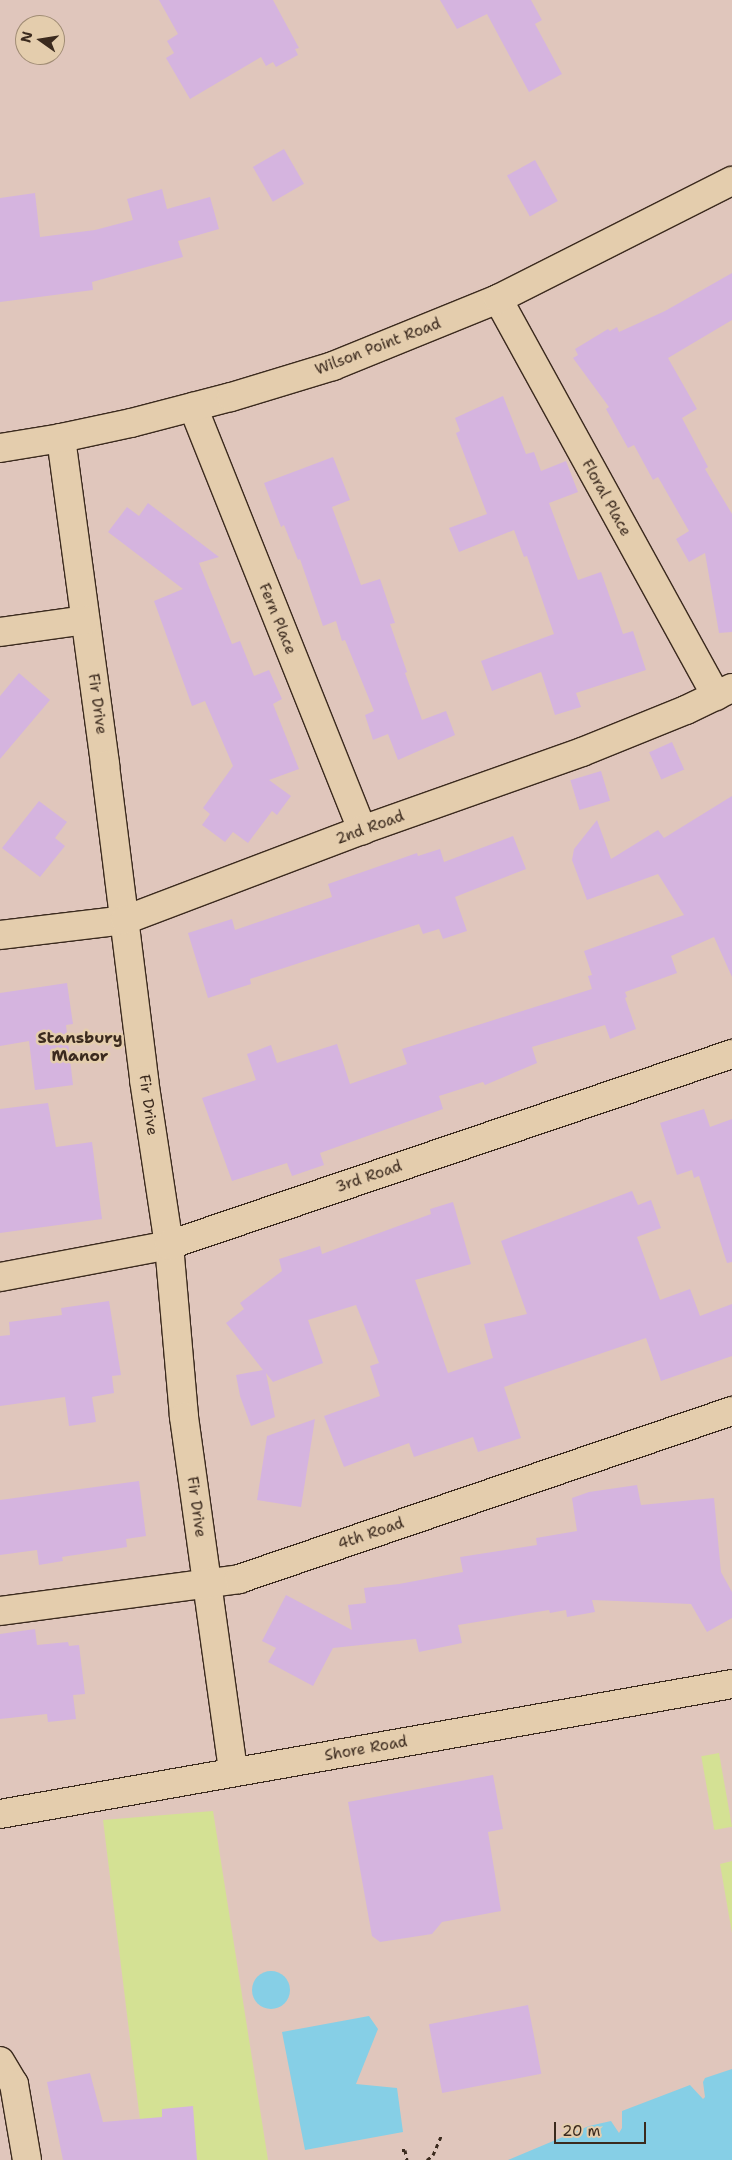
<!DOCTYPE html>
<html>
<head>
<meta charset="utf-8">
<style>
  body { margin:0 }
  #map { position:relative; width:732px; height:2160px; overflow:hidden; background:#e0c6bc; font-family:"Shantell Sans",sans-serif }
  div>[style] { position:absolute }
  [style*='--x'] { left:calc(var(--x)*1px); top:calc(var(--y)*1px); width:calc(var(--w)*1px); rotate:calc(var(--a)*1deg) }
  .green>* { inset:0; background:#d4e194; transform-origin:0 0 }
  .water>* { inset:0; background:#86cfe6 }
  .round { border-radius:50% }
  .building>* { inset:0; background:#d5b4df; transform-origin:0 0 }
  .path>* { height:3px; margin-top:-1.5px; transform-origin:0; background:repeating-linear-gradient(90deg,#3b2a1e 0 4px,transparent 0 8px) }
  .roads { filter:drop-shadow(1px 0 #3b2a1e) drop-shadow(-1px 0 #3b2a1e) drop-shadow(0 1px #3b2a1e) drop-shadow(0 -1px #3b2a1e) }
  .minor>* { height:28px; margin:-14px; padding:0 14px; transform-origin:14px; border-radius:14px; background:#e4cdad }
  span { translate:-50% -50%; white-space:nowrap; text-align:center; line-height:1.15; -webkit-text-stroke:5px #e4cdad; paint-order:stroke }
  .street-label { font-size:15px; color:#3b2a1e }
  .neighbourhood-label { font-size:16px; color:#3b2a1e; font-weight:700 }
  .north { position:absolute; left:15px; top:15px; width:50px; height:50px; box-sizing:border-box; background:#e4cdad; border:1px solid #a08c74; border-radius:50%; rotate:283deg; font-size:14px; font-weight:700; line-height:20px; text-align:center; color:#3b2a1e }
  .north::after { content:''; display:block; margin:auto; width:18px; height:22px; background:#3b2a1e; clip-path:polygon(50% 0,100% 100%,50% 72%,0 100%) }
  .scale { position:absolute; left:554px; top:2122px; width:92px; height:22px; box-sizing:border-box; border:2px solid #3b2a1e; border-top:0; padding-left:6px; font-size:15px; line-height:18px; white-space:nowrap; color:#3b2a1e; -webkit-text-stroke:4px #e4cdad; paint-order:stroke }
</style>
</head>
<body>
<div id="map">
  <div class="green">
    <i style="left:719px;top:1753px;width:75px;height:18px;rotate:80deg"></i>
    <i style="clip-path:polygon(213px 1811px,268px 2160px,145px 2160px,103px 1820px)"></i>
    <i style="clip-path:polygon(732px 1861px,732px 1933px,720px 1864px)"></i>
  </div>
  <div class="water">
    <i class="round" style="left:252px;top:1971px;width:38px;height:38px"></i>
    <i style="clip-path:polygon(369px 2016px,378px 2029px,356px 2084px,397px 2088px,403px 2132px,305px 2150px,282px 2032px)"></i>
    <i style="clip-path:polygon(732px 2069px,732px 2160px,508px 2160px,589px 2126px,611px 2121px,619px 2133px,622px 2128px,622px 2111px,690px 2085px,703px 2099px,705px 2097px,703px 2082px,705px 2078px)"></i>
  </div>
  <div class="building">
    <i style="clip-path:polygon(159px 0,273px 0,299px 48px,295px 49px,298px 55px,276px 67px,273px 62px,266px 66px,261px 57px,190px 99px,166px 58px,174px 53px,167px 41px,178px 34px)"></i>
    <i style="clip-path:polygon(440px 0,531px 0,542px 20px,535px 24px,562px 74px,529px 92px,487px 14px,457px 29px)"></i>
    <i style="left:284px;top:149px;width:40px;height:36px;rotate:60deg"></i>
    <i style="left:535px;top:160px;width:47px;height:32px;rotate:61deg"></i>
    <i style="clip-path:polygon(162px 189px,167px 209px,210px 197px,219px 229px,178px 241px,183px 257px,92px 282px,93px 290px,0 302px,0 198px,35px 193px,40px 237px,95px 230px,133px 220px,127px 199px)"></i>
    <i style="clip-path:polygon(732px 273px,732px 320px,668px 358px,697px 409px,682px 418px,708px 467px,705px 469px,732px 514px,732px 632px,719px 633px,705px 553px,689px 562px,676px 539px,689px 531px,658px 477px,653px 480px,634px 445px,628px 448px,606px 409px,609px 407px,573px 358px,578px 355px,575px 349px,608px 329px,610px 331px,617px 327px,619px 332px,665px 311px)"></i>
    <i style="clip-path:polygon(503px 396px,526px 454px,534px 452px,541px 471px,566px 461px,578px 492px,549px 503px,578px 580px,601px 572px,623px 634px,633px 631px,646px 670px,576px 693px,581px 707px,555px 715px,541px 672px,492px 691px,481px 661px,554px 634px,527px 556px,524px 557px,514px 530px,459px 552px,449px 528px,487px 514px,456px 433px,460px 431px,455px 418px)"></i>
    <i style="clip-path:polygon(333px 457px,350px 500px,332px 507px,361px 585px,380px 579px,395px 623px,390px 624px,407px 672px,405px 673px,422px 720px,446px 711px,455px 735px,398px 760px,388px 734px,373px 740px,365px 715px,374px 711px,345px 640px,342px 641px,336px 621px,323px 626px,300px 559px,298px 560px,284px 525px,281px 527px,264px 483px)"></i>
    <i style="clip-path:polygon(148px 503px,219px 557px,199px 563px,232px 644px,240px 641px,254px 676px,269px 670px,282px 699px,273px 704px,299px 769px,269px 780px,291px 796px,277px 815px,272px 811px,248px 843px,233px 832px,225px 842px,202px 825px,210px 814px,203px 808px,233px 766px,205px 701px,192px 706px,154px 601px,183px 589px,108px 532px,127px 507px,139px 516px)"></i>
    <i style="clip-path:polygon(19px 673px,50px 700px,0 759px,0 696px)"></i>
    <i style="left:672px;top:742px;width:30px;height:25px;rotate:66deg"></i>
    <i style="left:601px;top:771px;width:31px;height:32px;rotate:73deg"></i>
    <i style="clip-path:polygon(732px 796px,732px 977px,714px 937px,671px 956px,677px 973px,625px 992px,627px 997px,625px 998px,636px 1029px,610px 1039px,605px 1025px,532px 1047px,537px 1063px,485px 1085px,483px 1082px,439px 1096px,443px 1109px,320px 1153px,324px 1165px,292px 1176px,287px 1163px,232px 1181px,202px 1098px,256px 1080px,247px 1054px,271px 1045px,277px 1063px,337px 1044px,350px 1084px,407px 1064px,402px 1049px,592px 989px,588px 976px,592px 975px,584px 951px,684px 915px,658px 874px,587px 900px,572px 860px,574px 849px,597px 820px,611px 859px,658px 830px,664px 838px)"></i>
    <i style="clip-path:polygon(39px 801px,67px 822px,55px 838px,65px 846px,40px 877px,2px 848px)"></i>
    <i style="clip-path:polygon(513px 836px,526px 869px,455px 897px,467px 931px,443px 939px,439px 929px,423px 934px,419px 924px,250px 979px,251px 984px,208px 998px,188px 933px,232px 919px,235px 930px,332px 897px,328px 884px,417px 853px,418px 856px,440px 849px,444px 862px)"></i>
    <i style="clip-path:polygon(67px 983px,73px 1024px,66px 1025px,73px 1085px,35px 1090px,29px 1041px,0 1046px,0 993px)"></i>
    <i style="clip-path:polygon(48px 1103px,56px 1147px,92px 1142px,102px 1219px,0 1233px,0 1109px)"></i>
    <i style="clip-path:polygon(704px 1109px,710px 1127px,732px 1119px,732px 1262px,727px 1263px,699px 1176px,694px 1178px,692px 1170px,677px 1175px,660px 1123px)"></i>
    <i style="clip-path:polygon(632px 1191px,638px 1205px,651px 1200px,661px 1228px,637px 1237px,660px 1300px,690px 1289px,700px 1316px,732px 1304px,732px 1356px,661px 1381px,646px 1338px,504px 1387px,521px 1438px,478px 1452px,473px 1437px,414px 1457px,409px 1443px,344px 1467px,324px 1416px,380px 1396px,370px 1366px,379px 1363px,356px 1305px,308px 1320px,323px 1363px,273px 1382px,266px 1373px,275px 1417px,251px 1426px,240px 1396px,236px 1375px,263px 1370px,226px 1323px,244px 1309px,240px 1303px,282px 1271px,279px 1259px,320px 1246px,322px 1254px,431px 1214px,430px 1209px,453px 1202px,471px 1264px,415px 1280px,448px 1373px,493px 1358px,484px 1324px,527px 1314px,501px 1241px)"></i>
    <i style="clip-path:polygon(109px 1301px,121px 1375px,112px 1376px,114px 1393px,92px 1397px,96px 1422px,69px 1426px,65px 1397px,0 1406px,0 1336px,10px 1335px,9px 1322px,62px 1315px,61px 1308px)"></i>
    <i style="clip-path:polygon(315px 1419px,301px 1507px,257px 1500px,267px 1436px)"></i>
    <i style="clip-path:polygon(139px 1481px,146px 1536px,126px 1539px,127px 1547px,62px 1557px,63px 1561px,39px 1565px,37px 1550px,0 1555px,0 1500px)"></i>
    <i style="clip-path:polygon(637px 1485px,641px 1505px,714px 1498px,721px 1572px,732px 1592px,732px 1618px,707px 1632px,691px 1604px,592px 1600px,595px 1612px,567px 1617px,566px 1610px,550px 1613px,549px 1610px,458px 1625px,462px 1643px,419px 1652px,416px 1639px,333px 1648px,313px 1686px,268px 1662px,276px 1648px,262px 1641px,286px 1595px,352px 1630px,348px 1605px,366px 1603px,364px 1588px,399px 1584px,463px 1572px,460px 1557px,537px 1545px,536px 1538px,577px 1531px,572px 1498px,589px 1492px)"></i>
    <i style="clip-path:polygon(35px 1629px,37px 1645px,68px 1642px,69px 1646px,79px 1645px,85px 1694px,73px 1695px,76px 1719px,48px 1722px,47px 1714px,0 1719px,0 1634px)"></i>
    <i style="clip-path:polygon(493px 1775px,503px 1829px,488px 1832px,501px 1911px,442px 1922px,432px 1934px,380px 1942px,372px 1936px,348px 1802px)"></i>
    <i style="left:528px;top:2005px;width:70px;height:101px;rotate:79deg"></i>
    <i style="clip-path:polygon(90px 2073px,103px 2122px,162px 2117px,162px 2109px,193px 2106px,197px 2160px,63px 2160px,47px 2082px)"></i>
  </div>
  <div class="path">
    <i style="--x:402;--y:2150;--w:3;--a:0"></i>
    <i style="--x:405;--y:2150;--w:10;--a:79"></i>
    <i style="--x:427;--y:2160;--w:8;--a:-40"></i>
    <i style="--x:433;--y:2155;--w:23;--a:-67"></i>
  </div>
  <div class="roads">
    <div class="minor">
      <i style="--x:498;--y:299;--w:453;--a:61.2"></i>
      <i style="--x:193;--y:407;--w:456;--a:68.2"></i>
      <i style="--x:61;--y:438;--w:330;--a:82.3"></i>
      <i style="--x:105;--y:765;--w:317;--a:82.9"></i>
      <i style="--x:144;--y:1080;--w:167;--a:81.4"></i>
      <i style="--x:169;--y:1245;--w:173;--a:85"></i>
      <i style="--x:184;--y:1417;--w:358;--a:82.1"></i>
      <i style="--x:0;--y:448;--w:62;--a:-9.3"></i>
      <i style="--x:61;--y:438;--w:72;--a:-12.1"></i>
      <i style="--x:131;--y:423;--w:103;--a:-14.6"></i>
      <i style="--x:231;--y:397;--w:107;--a:-16.9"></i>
      <i style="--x:333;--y:366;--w:178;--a:-22.1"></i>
      <i style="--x:498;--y:299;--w:262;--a:-26.8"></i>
      <i style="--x:0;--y:632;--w:86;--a:-8"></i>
      <i style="--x:0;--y:935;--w:126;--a:-6.8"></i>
      <i style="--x:125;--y:920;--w:254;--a:-20.8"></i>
      <i style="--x:362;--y:830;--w:233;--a:-19.5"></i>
      <i style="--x:582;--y:752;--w:112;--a:-22"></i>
      <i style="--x:686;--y:710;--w:51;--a:-25.6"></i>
      <i style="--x:0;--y:1277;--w:172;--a:-10.7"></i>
      <i style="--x:169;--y:1245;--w:595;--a:-18.74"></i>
      <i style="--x:0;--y:1611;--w:241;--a:-7.6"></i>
      <i style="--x:239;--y:1579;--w:521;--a:-18.82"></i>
      <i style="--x:0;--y:1814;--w:743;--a:-10.07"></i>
      <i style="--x:0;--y:2061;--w:27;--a:59"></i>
      <i style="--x:14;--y:2084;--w:77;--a:80.3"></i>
    </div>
  </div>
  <div class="street-label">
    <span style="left:378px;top:347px;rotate:-21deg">Wilson Point Road</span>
    <span style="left:606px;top:498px;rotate:61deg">Floral Place</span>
    <span style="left:277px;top:619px;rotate:68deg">Fern Place</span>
    <span style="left:97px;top:704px;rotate:82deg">Fir Drive</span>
    <span style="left:370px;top:828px;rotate:-20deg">2nd Road</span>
    <span style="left:148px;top:1105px;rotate:82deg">Fir Drive</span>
    <span style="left:369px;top:1177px;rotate:-19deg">3rd Road</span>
    <span style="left:196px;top:1507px;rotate:82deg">Fir Drive</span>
    <span style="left:371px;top:1534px;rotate:-19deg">4th Road</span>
    <span style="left:366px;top:1749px;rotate:-10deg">Shore Road</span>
  </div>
  <div class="neighbourhood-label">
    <span style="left:80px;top:1047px">Stansbury<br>Manor</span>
  </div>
  <div class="north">N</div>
  <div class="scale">20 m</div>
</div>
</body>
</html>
